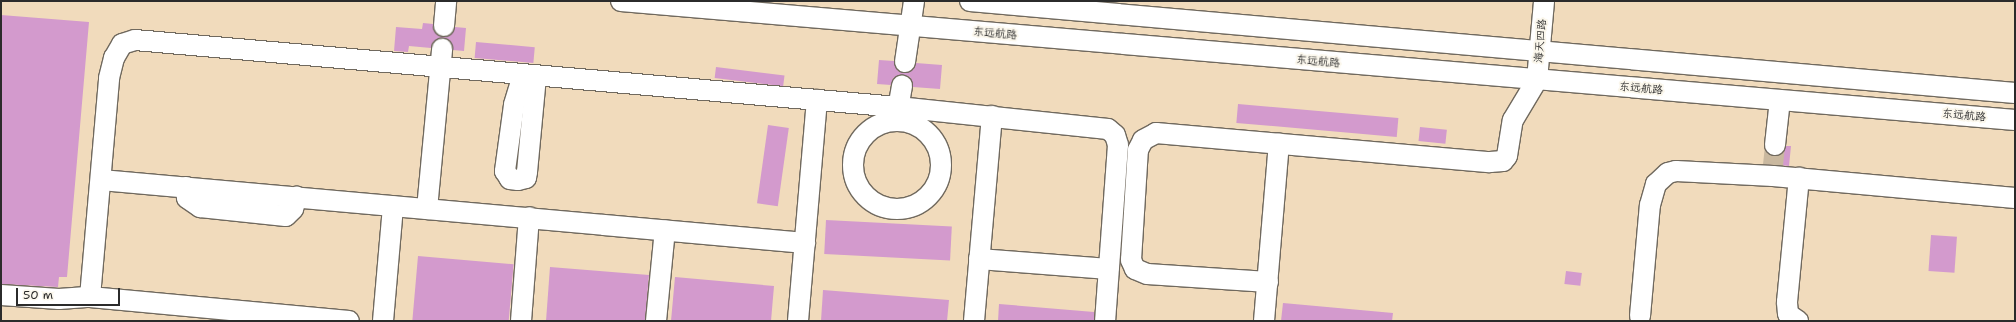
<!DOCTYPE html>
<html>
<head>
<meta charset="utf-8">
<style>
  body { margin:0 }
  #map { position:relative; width:2016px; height:322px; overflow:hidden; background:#f1dbbc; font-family:"Shantell Sans","LXGW WenKai TC",sans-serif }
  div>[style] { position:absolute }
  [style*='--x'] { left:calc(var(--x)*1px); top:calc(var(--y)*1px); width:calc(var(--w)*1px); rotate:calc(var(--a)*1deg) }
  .building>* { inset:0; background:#d39acd; transform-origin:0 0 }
  .minor-tunnel>* { height:20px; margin-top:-10px; transform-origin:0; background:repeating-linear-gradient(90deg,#c9b89f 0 20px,transparent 0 30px) }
  .roads { filter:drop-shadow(1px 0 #70695e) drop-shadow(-1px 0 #70695e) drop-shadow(0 1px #70695e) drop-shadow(0 -1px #70695e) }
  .minor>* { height:20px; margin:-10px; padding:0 10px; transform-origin:10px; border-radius:10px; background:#fff }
  .minor>.ring { margin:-10px; padding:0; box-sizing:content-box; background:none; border:20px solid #fff; border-radius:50% }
  span { translate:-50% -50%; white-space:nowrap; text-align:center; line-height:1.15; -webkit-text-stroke:4px #fbf7ec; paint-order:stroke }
  .street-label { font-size:11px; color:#2b2b2b }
  .frame { position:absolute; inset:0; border:2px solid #2b2b2b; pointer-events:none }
  .scale { position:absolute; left:16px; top:288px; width:104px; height:18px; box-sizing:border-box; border:2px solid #2b2b2b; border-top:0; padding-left:5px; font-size:12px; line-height:14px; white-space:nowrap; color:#2b2b2b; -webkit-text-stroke:3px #fbf7ec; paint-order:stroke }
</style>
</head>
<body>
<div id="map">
  <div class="building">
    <i style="clip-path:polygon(1px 15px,89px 22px,67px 277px,59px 277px,58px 287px,1px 284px)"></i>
    <i style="clip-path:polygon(423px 23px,433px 24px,434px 31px,443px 37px,449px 36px,455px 27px,466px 28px,464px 51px,453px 50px,449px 40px,443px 38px,433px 42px,431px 48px,409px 46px,408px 52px,394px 51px,396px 27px,422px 29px)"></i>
    <i style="left:476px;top:42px;width:59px;height:16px;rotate:5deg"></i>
    <i style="clip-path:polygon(879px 60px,894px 61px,898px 71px,904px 73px,914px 69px,916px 63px,942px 65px,940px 89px,913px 87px,910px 77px,904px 75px,893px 78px,891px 85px,877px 84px)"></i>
    <i style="left:716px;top:67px;width:69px;height:11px;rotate:7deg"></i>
    <i style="left:1238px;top:104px;width:161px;height:19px;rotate:5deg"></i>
    <i style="left:768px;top:125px;width:21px;height:79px;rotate:8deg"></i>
    <i style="left:1420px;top:127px;width:27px;height:14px;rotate:6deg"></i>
    <i style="clip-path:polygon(1786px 146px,1791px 146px,1789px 166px,1765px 164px,1766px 152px,1773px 156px,1779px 156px)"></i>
    <i style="left:826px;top:220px;width:126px;height:34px;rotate:3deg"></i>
    <i style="left:1931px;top:235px;width:26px;height:36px;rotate:4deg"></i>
    <i style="left:418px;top:256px;width:96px;height:65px;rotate:5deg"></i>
    <i style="clip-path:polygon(550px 267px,649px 275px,645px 321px,546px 321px)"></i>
    <i style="left:1566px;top:271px;width:16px;height:13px;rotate:7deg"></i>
    <i style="clip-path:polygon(675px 277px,774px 286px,771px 321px,671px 321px)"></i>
    <i style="clip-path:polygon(823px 290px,949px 300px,947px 321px,821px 321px)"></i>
    <i style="clip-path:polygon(1283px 303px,1393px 313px,1392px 321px,1281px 321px)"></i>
    <i style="clip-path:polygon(999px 304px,1094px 312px,1094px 321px,998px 321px)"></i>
  </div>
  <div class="minor-tunnel">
    <i style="--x:1773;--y:165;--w:20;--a:-84"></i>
  </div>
  <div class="roads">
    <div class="minor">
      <i style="--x:621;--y:1;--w:1399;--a:4.88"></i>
      <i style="--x:970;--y:1;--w:1049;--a:5.03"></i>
      <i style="--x:444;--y:26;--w:25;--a:-85"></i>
      <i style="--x:905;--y:62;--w:62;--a:-81.6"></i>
      <i style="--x:523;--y:75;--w:31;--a:107"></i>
      <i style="--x:514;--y:105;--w:67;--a:97.8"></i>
      <i style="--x:505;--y:171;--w:9;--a:58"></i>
      <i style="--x:510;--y:179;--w:8;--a:7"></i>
      <i style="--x:518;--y:180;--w:8;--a:-14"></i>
      <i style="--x:526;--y:178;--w:6;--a:-81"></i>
      <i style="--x:527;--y:172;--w:96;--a:-84.6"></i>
      <i style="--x:896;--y:120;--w:35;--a:-80"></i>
      <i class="ring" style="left:853px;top:121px;width:68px;height:68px"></i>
      <i style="--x:1775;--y:145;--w:45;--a:-83.7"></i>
      <i style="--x:101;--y:180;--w:707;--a:5.11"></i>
      <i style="--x:186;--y:187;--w:11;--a:85"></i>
      <i style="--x:187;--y:198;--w:16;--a:35"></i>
      <i style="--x:200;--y:207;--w:86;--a:6"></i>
      <i style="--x:286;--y:216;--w:10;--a:-45"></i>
      <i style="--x:293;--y:209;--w:13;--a:-72"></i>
      <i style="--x:427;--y:209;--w:161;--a:-84.6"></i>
      <i style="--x:979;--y:259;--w:130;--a:4.4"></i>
      <i style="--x:1268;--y:282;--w:121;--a:-176.2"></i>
      <i style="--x:1147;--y:274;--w:13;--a:-157"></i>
      <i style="--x:1135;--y:269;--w:10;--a:-114"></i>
      <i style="--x:1131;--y:260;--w:110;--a:-86.4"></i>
      <i style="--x:1138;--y:150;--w:11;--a:-63"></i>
      <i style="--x:1143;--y:140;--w:15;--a:-28"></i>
      <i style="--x:1156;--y:133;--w:335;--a:5"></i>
      <i style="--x:1490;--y:162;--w:13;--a:-4"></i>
      <i style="--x:1503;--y:161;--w:6;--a:-51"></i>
      <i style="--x:1507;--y:156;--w:36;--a:-81"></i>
      <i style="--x:1513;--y:120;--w:47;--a:-59"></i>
      <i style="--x:1537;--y:80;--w:79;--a:-84.9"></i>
      <i style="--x:1;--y:295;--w:58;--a:3.9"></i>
      <i style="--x:59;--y:299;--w:31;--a:-4"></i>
      <i style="--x:90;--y:297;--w:260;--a:5.3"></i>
      <i style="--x:90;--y:297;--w:220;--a:-85"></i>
      <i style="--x:109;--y:78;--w:21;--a:-76"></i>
      <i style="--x:114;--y:58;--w:16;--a:-60"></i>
      <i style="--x:122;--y:44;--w:14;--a:-17"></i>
      <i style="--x:135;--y:40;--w:766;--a:5.02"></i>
      <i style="--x:898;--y:107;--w:211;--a:6"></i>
      <i style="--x:1108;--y:129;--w:9;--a:41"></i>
      <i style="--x:1115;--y:135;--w:10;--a:73"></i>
      <i style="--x:1118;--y:145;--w:176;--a:94.2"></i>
      <i style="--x:1640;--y:316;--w:111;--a:-84.9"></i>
      <i style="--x:1650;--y:205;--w:22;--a:-74"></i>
      <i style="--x:1656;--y:184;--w:16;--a:-43"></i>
      <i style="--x:1668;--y:173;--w:8;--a:-14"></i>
      <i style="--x:1676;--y:171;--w:97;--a:3"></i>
      <i style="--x:1773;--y:176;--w:243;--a:5.2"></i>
      <i style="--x:383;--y:321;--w:115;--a:-85"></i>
      <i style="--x:521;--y:321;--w:104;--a:-85.6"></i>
      <i style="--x:656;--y:321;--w:91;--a:-84.4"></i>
      <i style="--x:798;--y:321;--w:222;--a:-85.1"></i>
      <i style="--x:974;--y:321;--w:206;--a:-85"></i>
      <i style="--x:1264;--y:321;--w:178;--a:-85.2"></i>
      <i style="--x:1798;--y:321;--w:12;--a:-145"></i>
      <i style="--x:1788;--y:314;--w:12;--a:-95"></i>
      <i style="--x:1787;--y:302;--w:125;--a:-84.5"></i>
    </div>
  </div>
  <div class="street-label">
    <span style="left:995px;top:34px;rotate:5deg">东远航路</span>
    <span style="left:1541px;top:41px;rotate:-85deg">海天四路</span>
    <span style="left:1318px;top:62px;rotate:5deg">东远航路</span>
    <span style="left:1641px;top:89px;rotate:5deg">东远航路</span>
    <span style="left:1964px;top:116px;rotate:5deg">东远航路</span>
  </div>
  <div class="frame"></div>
  <div class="scale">50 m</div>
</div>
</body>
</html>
